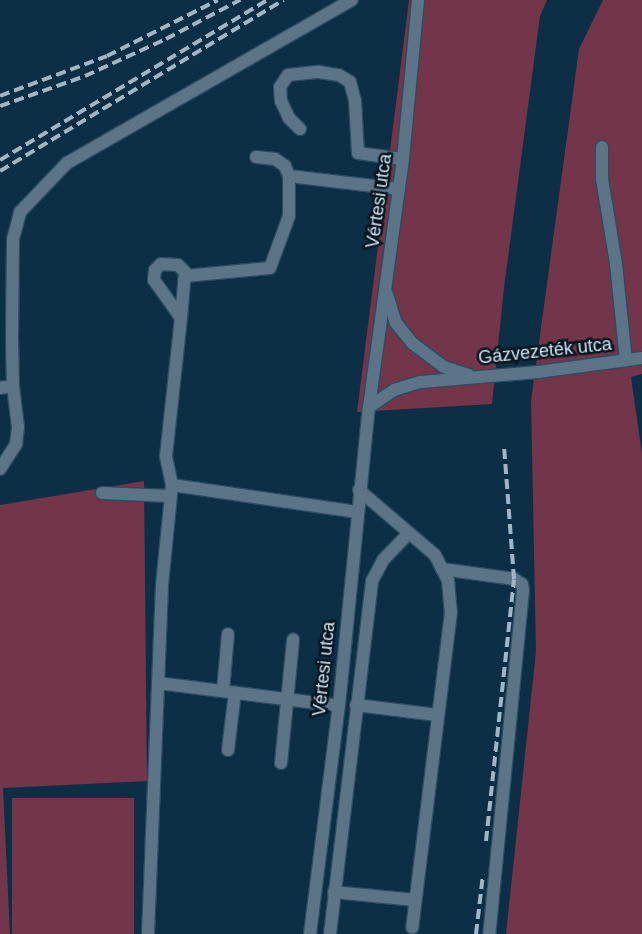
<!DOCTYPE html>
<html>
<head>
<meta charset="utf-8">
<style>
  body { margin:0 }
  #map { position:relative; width:642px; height:934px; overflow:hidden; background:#0c2f45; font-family:Arial,sans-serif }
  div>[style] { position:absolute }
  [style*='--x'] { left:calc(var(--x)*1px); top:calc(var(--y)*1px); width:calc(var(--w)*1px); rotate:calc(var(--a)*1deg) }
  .green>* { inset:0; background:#723549; transform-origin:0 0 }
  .roads { filter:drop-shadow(1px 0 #2b4c61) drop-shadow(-1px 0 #2b4c61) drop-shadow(0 1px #2b4c61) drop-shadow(0 -1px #2b4c61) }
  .minor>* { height:12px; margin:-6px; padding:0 6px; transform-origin:6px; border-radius:6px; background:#5c7487 }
  .rail>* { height:4px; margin-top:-2px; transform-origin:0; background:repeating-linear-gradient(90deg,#9fb6c6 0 10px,transparent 0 15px) }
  span { translate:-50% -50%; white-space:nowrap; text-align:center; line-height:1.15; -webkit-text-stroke:5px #081620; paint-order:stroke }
  .street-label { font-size:18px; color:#d0e3f1 }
</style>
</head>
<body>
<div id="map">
  <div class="green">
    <i style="clip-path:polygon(409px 0,547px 0,540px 16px,504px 288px,492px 404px,357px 412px)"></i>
    <i style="clip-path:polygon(603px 0,642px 0,642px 374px,631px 377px,642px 454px,642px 934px,506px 934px,536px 651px,531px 401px,579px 49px)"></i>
    <i style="clip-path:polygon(144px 481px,147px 781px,3px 788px,10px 934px,0 934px,0 505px)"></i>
    <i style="left:12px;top:798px;width:122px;height:136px"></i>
  </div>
  <div class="roads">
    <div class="minor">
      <i style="--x:300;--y:129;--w:16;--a:-135"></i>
      <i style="--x:289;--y:118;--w:19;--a:-115"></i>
      <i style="--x:281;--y:101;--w:14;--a:-94"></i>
      <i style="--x:280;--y:87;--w:14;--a:-56"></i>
      <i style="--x:288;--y:75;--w:31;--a:-6"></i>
      <i style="--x:319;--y:72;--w:20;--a:9"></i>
      <i style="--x:339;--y:75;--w:13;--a:32"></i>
      <i style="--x:350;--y:82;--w:20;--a:75"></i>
      <i style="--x:355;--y:101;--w:52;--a:86.7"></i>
      <i style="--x:358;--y:153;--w:45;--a:7.6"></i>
      <i style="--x:602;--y:147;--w:32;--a:90"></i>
      <i style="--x:602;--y:179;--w:86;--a:80.6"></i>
      <i style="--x:616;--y:264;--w:97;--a:84.1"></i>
      <i style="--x:289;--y:176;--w:111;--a:6.7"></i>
      <i style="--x:185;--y:276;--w:85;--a:-5.4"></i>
      <i style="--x:270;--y:268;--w:55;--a:-69.9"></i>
      <i style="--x:289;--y:216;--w:40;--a:-90"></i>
      <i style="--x:289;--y:176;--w:11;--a:-112"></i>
      <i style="--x:285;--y:166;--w:12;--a:-145"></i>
      <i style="--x:275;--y:159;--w:19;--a:-174"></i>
      <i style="--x:387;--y:294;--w:30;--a:73"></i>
      <i style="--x:396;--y:323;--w:26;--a:51"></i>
      <i style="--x:412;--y:343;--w:40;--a:37"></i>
      <i style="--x:444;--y:367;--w:26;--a:18"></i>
      <i style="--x:0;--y:388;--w:13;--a:-9"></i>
      <i style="--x:369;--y:407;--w:30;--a:-34"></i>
      <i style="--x:394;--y:390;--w:28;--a:-17"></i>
      <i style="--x:421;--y:382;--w:117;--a:-4.9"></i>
      <i style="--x:538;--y:372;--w:105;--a:-7.7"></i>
      <i style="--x:0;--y:469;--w:30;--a:-57"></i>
      <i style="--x:16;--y:444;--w:17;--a:-83"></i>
      <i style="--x:18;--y:427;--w:41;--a:-97"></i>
      <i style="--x:13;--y:386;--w:49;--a:-91.2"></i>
      <i style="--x:12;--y:337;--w:98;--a:-89.4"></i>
      <i style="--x:13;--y:239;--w:28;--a:-75"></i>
      <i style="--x:20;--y:212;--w:68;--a:-46.2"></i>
      <i style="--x:67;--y:163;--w:328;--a:-29.8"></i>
      <i style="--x:172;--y:485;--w:187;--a:8.3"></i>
      <i style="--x:359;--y:490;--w:100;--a:40.5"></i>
      <i style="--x:435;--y:555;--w:28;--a:63"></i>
      <i style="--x:448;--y:580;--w:32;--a:85"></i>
      <i style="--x:451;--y:612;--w:318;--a:97"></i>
      <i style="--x:102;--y:493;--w:67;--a:2.6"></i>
      <i style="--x:442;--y:569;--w:73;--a:7.9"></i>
      <i style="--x:514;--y:579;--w:9;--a:32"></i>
      <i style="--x:522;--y:584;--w:6;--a:81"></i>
      <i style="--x:523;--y:590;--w:346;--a:95.6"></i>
      <i style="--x:158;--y:683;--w:182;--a:7.2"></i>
      <i style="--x:223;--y:691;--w:57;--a:-85"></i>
      <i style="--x:356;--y:705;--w:82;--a:7"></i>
      <i style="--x:228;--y:750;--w:58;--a:-83.1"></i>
      <i style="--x:281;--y:763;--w:124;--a:-84.4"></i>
      <i style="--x:334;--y:892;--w:81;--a:5.6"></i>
      <i style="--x:148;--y:934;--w:349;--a:-87.7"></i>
      <i style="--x:162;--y:585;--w:100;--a:-84.3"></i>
      <i style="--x:172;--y:485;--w:30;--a:-102"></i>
      <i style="--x:166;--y:456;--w:139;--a:-83.8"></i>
      <i style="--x:181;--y:318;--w:46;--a:-85"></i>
      <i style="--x:185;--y:272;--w:10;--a:-135"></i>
      <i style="--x:178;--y:265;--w:17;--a:-177"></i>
      <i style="--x:161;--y:264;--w:8;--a:135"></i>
      <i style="--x:155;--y:270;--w:10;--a:96"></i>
      <i style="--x:154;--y:280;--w:47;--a:54.6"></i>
      <i style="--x:310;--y:934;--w:230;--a:-82.8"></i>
      <i style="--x:339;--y:706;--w:301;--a:-84.3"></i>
      <i style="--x:369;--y:407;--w:250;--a:-82.2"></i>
      <i style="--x:403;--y:159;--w:160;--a:-84.6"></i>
      <i style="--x:330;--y:934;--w:355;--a:-83.2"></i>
      <i style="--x:372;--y:581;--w:24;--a:-62"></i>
      <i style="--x:383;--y:560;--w:37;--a:-46"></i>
    </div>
  </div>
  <div class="rail">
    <i style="--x:0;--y:96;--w:114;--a:-20.5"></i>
    <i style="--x:107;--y:56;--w:124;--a:-26.8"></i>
    <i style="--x:0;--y:106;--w:90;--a:-19.4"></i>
    <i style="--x:85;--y:76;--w:89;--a:-24.6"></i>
    <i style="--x:166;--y:39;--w:84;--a:-27.8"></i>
    <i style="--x:0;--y:160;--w:311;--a:-30.9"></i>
    <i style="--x:0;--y:171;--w:331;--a:-31.1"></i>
    <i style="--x:486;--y:841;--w:263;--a:-83.9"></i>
    <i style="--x:514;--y:579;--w:134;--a:-94.3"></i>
    <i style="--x:476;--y:934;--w:60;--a:-83.3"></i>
  </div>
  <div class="street-label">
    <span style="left:379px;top:201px;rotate:-82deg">Vértesi utca</span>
    <span style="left:545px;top:351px;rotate:-6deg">Gázvezeték utca</span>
    <span style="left:324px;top:669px;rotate:-84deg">Vértesi utca</span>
  </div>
</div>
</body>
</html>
